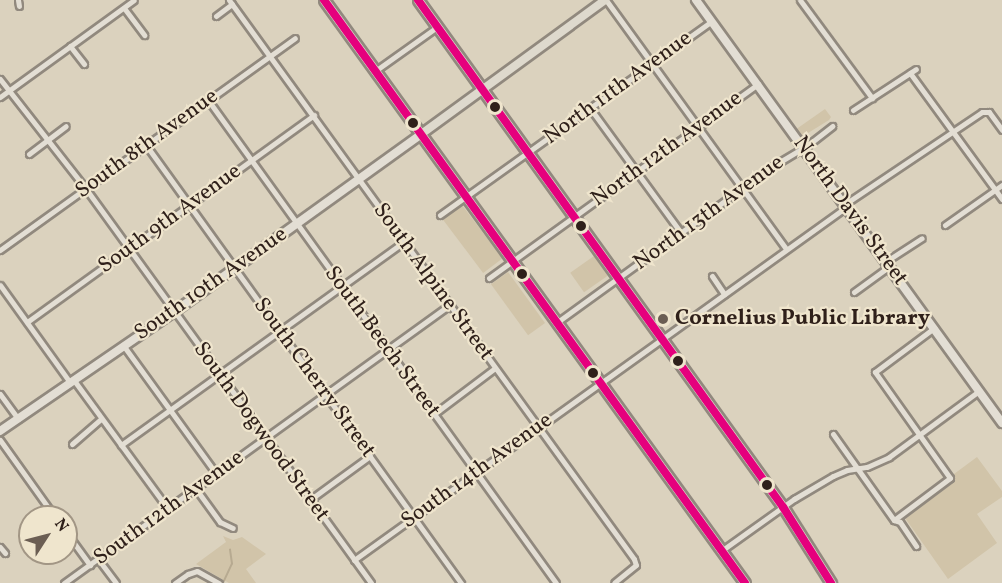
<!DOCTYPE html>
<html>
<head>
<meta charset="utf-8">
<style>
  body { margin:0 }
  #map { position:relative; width:1002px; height:583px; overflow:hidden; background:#dbd2be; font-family:Vollkorn,serif }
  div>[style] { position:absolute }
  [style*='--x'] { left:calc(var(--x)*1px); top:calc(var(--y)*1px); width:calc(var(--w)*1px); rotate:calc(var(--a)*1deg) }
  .green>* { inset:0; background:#d1c4a9; transform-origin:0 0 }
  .stream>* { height:1.5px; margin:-0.75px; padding:0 0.75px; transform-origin:0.75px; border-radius:0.75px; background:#b7aa91 }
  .roads { filter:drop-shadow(2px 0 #91897e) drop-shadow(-2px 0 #91897e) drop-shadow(0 2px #91897e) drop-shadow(0 -2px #91897e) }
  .street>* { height:5px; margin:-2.5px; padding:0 2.5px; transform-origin:2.5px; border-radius:2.5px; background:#e3ded4 }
  .secondary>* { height:8px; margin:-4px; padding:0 4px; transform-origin:4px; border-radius:4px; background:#e3ded4 }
  .primary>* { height:8px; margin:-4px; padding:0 4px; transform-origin:4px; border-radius:4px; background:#ded9cd }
  .highway>* { height:9px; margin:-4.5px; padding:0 4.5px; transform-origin:4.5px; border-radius:4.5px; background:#ded9cd }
  .bus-1>* { height:8px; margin:-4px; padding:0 4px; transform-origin:4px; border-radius:4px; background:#e5007d }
  .dots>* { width:16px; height:16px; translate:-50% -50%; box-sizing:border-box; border:3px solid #efe5cd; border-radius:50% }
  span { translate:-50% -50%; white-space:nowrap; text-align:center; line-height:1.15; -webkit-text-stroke:4.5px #efe5cd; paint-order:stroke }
  .street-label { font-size:22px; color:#2f201a }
  .poi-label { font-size:22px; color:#2f201a; font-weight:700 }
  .left { translate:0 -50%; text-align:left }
  .north { position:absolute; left:18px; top:505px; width:60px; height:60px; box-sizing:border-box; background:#efe5cd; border:2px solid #a29685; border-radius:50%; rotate:54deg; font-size:16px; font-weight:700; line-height:24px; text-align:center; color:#2f201a }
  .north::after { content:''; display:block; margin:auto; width:21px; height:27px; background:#6b5e53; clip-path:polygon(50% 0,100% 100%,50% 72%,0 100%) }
</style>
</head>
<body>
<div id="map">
  <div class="green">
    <i style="clip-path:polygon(825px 109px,831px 117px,829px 120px,800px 138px,795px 130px)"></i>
    <i style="left:462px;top:205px;width:67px;height:24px;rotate:53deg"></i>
    <i style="left:594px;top:256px;width:24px;height:29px;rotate:55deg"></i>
    <i style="left:508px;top:272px;width:63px;height:21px;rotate:54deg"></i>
    <i style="clip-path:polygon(977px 457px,1002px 491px,1002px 497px,977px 514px,997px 543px,948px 579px,905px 518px,949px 484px,954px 474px)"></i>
    <i style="clip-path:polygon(223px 536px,233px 540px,242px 537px,266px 554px,246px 569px,256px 583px,229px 583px,196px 564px,226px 542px)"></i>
  </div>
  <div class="stream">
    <i style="--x:223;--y:583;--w:21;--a:-65"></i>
    <i style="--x:232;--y:564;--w:14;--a:-98"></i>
  </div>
  <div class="roads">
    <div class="street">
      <i style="--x:18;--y:0;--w:6;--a:81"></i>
      <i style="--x:229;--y:0;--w:690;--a:54.08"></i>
      <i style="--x:634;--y:559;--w:6;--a:72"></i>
      <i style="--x:636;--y:565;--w:28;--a:141"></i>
      <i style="--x:606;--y:0;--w:307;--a:54.1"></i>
      <i style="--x:800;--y:0;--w:122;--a:53.7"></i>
      <i style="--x:124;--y:8;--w:34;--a:53"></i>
      <i style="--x:216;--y:16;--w:20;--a:-37"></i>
      <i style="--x:70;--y:46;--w:23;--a:52"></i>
      <i style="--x:375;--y:71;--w:76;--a:-35.4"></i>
      <i style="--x:910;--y:73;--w:156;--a:53.9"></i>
      <i style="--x:0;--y:79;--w:140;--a:52"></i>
      <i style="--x:86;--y:189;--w:486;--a:54.1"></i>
      <i style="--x:0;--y:97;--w:165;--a:-35.9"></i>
      <i style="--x:208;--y:100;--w:595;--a:54.23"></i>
      <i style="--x:590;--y:108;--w:155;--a:53.9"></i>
      <i style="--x:853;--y:110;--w:75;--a:-33.1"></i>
      <i style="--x:146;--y:145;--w:540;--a:54.28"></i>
      <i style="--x:29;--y:154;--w:46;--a:-37.1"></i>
      <i style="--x:440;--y:215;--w:334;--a:-35.5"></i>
      <i style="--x:945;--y:225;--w:70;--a:-35.1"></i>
      <i style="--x:0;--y:250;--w:363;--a:-35.7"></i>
      <i style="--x:712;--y:276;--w:22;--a:56"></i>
      <i style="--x:489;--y:278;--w:332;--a:-35.8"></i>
      <i style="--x:0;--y:285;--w:118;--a:54.3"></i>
      <i style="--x:854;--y:292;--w:37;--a:-36"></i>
      <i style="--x:884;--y:270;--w:11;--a:-68"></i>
      <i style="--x:888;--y:260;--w:40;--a:-32.9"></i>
      <i style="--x:27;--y:322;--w:354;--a:-35.8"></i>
      <i style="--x:556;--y:323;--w:268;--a:-35.9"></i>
      <i style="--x:773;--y:166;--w:41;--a:-31"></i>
      <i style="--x:808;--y:145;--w:31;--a:-38"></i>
      <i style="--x:123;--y:345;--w:160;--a:54.1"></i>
      <i style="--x:73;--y:379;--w:161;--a:53.8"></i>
      <i style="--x:0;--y:394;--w:31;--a:54"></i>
      <i style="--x:434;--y:414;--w:76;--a:-37"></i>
      <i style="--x:833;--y:434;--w:105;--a:54.7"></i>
      <i style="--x:894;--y:520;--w:6;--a:18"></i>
      <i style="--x:900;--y:522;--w:29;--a:56"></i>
      <i style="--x:0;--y:440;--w:95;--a:54.5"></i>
      <i style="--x:72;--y:444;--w:38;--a:-41"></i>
      <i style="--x:121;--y:445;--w:348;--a:-35.7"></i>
      <i style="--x:196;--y:489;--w:41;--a:54"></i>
      <i style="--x:220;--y:522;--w:14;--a:25"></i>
      <i style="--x:311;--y:499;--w:73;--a:-36.1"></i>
      <i style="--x:894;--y:520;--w:70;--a:-36.9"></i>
      <i style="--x:950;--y:478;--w:130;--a:-125.3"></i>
      <i style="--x:875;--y:372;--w:74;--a:-36.7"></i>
      <i style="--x:66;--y:532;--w:41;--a:54"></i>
      <i style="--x:0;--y:547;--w:8;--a:50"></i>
      <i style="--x:721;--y:551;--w:90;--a:-35.5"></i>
      <i style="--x:794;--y:499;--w:45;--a:-30.5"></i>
      <i style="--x:833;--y:476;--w:15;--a:-23"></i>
      <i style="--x:847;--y:470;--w:20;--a:-9"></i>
      <i style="--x:867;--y:467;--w:24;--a:-24"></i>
      <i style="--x:889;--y:457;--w:112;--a:-36.3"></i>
      <i style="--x:98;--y:559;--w:30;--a:53"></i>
      <i style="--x:354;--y:560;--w:601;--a:-35.65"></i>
      <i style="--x:842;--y:210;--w:10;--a:-53"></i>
      <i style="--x:848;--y:202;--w:161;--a:-33.9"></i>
      <i style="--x:982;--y:112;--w:7;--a:0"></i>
      <i style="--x:989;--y:112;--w:22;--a:54"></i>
      <i style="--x:64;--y:583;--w:475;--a:-35.8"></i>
      <i style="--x:175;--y:583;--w:16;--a:-35"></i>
      <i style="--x:188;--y:574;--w:9;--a:-18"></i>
      <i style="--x:197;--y:571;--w:25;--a:29"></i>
    </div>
    <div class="secondary">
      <i style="--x:696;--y:0;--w:522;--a:54.12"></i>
      <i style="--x:0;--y:431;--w:211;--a:-34.4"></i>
      <i style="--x:174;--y:312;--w:303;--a:-35.7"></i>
    </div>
    <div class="primary">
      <i style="--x:420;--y:135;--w:229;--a:-36.1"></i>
    </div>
    <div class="highway">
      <i style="--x:324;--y:0;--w:719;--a:54.17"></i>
      <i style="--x:418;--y:0;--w:625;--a:54.25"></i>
      <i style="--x:783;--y:507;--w:90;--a:57.7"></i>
    </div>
  </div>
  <div class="bus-1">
    <i style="--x:324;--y:0;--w:719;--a:54.17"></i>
    <i style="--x:418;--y:0;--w:625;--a:54.25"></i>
    <i style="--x:783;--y:507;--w:90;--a:57.7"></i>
  </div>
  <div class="dots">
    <i style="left:495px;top:107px;background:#2f201a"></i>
    <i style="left:413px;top:123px;background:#2f201a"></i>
    <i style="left:581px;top:226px;background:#2f201a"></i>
    <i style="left:522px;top:274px;background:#2f201a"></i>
    <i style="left:663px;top:319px;background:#6b5e53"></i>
    <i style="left:678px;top:361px;background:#2f201a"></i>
    <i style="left:593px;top:373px;background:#2f201a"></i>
    <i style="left:767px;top:485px;background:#2f201a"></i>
  </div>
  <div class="street-label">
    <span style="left:618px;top:88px;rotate:-36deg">North 11th Avenue</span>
    <span style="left:147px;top:144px;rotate:-36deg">South 8th Avenue</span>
    <span style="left:667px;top:149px;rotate:-36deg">North 12th Avenue</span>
    <span style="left:850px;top:211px;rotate:54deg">North Davis Street</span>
    <span style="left:709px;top:213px;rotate:-36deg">North 13th Avenue</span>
    <span style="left:170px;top:219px;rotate:-36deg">South 9th Avenue</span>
    <span style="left:433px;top:282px;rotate:54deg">South Alpine Street</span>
    <span style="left:211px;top:284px;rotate:-35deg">South 10th Avenue</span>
    <span style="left:382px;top:342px;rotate:54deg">South Beech Street</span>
    <span style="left:314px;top:378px;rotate:54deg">South Cherry Street</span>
    <span style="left:261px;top:432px;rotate:54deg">South Dogwood Street</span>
    <span style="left:477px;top:471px;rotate:-36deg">South 14th Avenue</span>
    <span style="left:169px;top:508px;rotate:-36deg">South 12th Avenue</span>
  </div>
  <div class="poi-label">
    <span class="left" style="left:675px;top:319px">Cornelius Public Library</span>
  </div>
  <div class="north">N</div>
</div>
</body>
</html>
